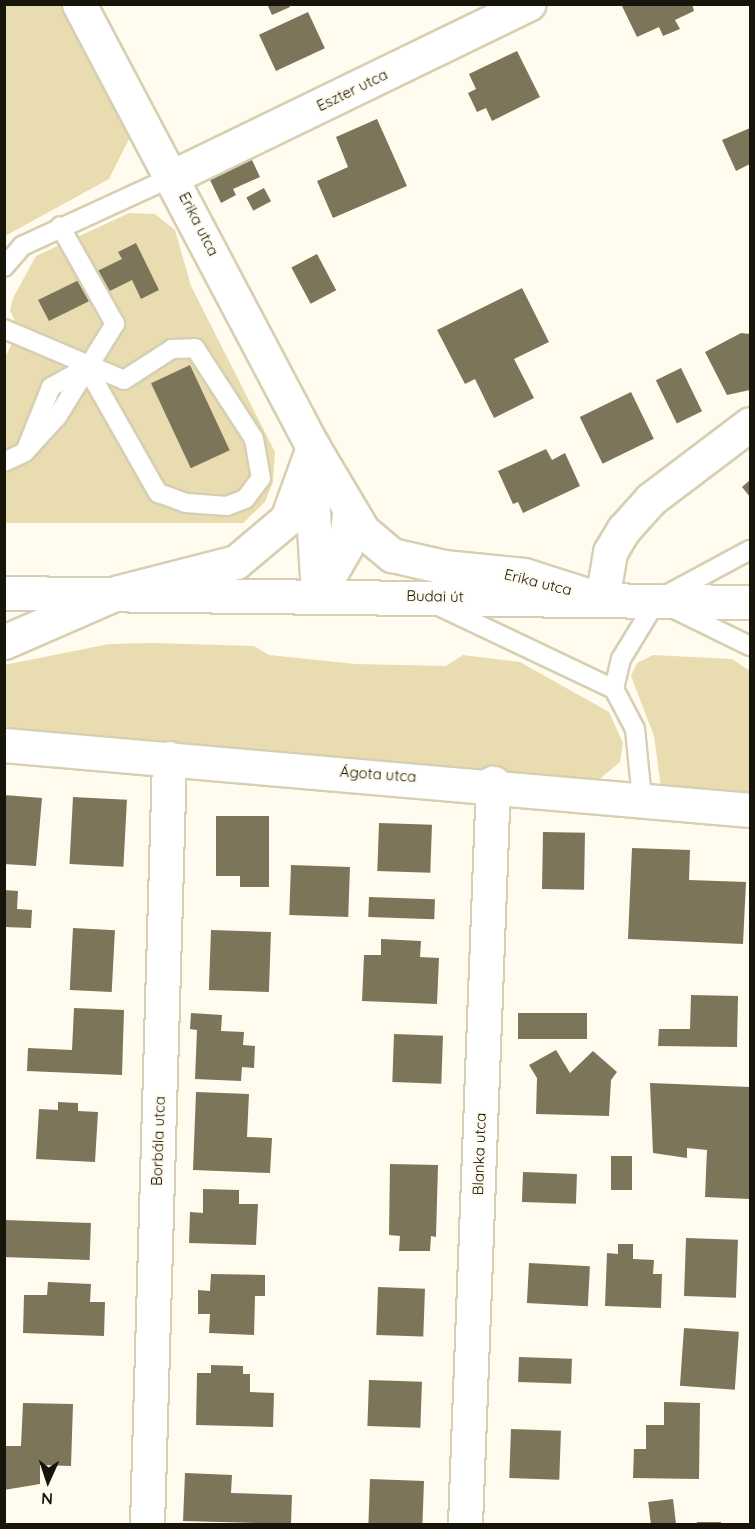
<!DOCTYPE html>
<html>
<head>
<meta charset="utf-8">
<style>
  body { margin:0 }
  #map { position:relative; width:755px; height:1529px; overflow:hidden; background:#fffbef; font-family:Quicksand,sans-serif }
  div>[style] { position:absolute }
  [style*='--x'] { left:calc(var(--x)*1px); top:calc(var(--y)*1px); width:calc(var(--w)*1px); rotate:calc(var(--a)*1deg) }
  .green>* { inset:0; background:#e9dcb0 }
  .building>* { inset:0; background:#7c755a; transform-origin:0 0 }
  .roads { filter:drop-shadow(2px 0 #d7cfb2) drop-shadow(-2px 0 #d7cfb2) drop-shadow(0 2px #d7cfb2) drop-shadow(0 -2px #d7cfb2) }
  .service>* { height:18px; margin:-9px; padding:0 9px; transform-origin:9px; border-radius:9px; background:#fff }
  .minor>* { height:33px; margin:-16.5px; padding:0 16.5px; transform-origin:16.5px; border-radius:16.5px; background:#fff }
  .secondary>* { height:33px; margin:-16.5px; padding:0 16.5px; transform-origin:16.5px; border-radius:16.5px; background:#fff }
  span { translate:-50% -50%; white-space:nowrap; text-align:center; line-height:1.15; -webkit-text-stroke:4.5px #fffbef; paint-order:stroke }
  .street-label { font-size:15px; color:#171409 }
  .frame { position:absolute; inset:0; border:6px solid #171409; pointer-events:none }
  .north { position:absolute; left:18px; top:1451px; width:60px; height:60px; -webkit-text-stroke:4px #fffbef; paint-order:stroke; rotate:183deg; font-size:16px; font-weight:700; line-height:24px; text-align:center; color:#171409 }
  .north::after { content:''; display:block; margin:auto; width:21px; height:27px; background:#171409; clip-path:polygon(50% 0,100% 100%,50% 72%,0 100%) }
</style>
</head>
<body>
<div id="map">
  <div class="green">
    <i style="clip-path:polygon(5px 5px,63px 5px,128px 124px,129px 139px,109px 179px,5px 236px)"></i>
    <i style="clip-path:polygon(129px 213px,155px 214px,175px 230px,191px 286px,275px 452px,273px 482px,265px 502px,243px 523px,5px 523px,4px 359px,19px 331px,10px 310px,13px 298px,36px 256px)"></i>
    <i style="clip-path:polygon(153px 643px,254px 646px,269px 655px,356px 664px,446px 666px,463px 655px,520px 662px,609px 712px,623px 743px,620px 762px,595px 783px,5px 740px,4px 665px,109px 644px)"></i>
    <i style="clip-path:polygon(653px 655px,732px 659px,750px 671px,750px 795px,661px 788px,654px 736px,631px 676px,637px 663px)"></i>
  </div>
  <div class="building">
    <i style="clip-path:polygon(267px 4px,289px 4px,290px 7px,272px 15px)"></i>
    <i style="clip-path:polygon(621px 4px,692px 4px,694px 11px,675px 20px,680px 29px,663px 36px,659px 27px,637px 37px)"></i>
    <i style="left:308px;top:12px;width:40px;height:54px;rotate:65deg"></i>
    <i style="clip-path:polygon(517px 51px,540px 97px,492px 121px,486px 108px,477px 112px,468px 93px,476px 89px,469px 74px)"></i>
    <i style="clip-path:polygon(377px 119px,407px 186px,333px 218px,317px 181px,348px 167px,336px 137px)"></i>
    <i style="clip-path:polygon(750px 128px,750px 164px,736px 171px,722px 140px)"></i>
    <i style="clip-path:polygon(251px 158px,260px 177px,233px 189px,236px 195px,221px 203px,209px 178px)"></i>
    <i style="left:264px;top:188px;width:15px;height:20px;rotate:62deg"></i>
    <i style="clip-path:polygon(136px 243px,159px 290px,141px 299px,132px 280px,49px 321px,38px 300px,122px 259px,118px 252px)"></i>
    <i style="left:317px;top:254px;width:41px;height:29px;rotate:62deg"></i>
    <i style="clip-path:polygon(522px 288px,549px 342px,514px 359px,534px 398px,494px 418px,475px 379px,465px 384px,437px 330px)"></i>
    <i style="clip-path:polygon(741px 333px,750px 334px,750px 390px,727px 395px,705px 352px)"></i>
    <i style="left:190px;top:365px;width:94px;height:43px;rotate:65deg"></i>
    <i style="left:681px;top:368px;width:48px;height:28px;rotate:64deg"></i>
    <i style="left:631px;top:392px;width:52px;height:57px;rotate:64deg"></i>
    <i style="clip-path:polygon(546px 449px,552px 460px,565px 453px,580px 486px,523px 513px,518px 502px,513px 504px,498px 471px)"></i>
    <i style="clip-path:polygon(750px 480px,750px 497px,742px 487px)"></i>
    <i style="clip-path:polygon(4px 795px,42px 798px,36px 866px,4px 864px)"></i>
    <i style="left:73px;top:797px;width:54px;height:67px;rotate:3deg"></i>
    <i style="clip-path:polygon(216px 816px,269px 816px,269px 887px,240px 887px,240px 876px,216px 876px)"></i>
    <i style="left:379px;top:823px;width:53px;height:48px;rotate:2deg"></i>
    <i style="left:543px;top:832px;width:42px;height:57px;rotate:1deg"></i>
    <i style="clip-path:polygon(632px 848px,690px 850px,689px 880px,746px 882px,743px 944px,628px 939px)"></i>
    <i style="left:291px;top:865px;width:59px;height:50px;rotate:2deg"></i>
    <i style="clip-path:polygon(4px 890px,18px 891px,17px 909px,32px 910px,31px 928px,5px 927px)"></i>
    <i style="left:369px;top:897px;width:66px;height:20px;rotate:2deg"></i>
    <i style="left:73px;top:928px;width:42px;height:62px;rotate:3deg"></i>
    <i style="left:211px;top:930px;width:60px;height:60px;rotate:2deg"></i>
    <i style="clip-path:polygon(381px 939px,421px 941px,420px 957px,439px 958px,437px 1004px,362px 1001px,364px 955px,381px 955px)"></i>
    <i style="clip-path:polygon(691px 995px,738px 996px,737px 1047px,658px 1046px,659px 1029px,690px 1029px)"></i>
    <i style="clip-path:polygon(74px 1008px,124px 1010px,122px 1075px,27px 1071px,28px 1048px,72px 1050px)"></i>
    <i style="clip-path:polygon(191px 1013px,222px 1015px,221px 1031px,244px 1032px,243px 1045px,255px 1046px,254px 1068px,242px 1067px,241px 1081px,195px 1079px,197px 1030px,190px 1029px)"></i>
    <i style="left:518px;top:1013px;width:69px;height:26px"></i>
    <i style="left:394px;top:1034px;width:49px;height:48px;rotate:2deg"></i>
    <i style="clip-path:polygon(556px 1050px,570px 1073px,593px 1051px,617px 1072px,611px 1080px,609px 1116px,536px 1114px,537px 1078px,529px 1065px)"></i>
    <i style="clip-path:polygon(650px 1083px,750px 1087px,750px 1199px,705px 1197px,707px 1150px,687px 1148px,687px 1158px,653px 1153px)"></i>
    <i style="clip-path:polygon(196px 1092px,249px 1094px,247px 1137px,272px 1138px,270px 1173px,193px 1170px)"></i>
    <i style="clip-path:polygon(58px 1102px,78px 1103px,78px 1111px,98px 1112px,95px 1162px,36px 1159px,39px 1109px,58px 1110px)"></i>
    <i style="left:611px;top:1156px;width:21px;height:34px"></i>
    <i style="clip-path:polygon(390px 1164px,438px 1165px,436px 1237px,431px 1236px,430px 1251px,399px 1251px,400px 1236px,389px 1235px)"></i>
    <i style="left:523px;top:1172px;width:54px;height:30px;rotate:2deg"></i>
    <i style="clip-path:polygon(203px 1189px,239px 1190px,239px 1204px,258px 1204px,256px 1245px,189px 1243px,190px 1212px,203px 1213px)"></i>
    <i style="left:4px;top:1220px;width:87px;height:37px;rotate:2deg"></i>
    <i style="left:686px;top:1238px;width:52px;height:58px;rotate:2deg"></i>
    <i style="clip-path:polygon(618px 1244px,633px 1244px,633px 1259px,654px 1260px,653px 1274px,662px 1274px,661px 1308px,605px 1306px,607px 1253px,618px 1254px)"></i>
    <i style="left:529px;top:1263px;width:61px;height:40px;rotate:3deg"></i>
    <i style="clip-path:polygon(211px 1274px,265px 1275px,265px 1296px,255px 1296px,254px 1335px,209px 1333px,210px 1314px,198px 1314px,198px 1290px,210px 1291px)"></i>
    <i style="clip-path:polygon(48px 1282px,91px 1284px,90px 1302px,105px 1302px,104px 1336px,23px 1333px,24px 1295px,47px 1295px)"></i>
    <i style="left:378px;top:1287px;width:47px;height:48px;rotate:2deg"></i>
    <i style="left:684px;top:1328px;width:55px;height:58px;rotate:4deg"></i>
    <i style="left:519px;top:1357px;width:53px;height:25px;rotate:2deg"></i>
    <i style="clip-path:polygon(211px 1365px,243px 1366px,243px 1374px,250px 1374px,250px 1392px,274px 1393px,273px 1427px,196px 1425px,197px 1373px,211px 1373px)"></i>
    <i style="left:369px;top:1380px;width:53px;height:46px;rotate:2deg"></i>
    <i style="clip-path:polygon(664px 1402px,700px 1403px,699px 1479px,633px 1478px,634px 1449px,646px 1449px,646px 1425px,664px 1425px)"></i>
    <i style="clip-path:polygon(23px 1403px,73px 1404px,71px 1466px,40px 1465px,40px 1484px,4px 1490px,5px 1446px,21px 1446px)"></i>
    <i style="left:511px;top:1429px;width:50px;height:49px;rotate:2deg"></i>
    <i style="clip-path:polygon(185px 1473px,232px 1475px,231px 1493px,292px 1495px,291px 1524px,183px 1521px)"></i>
    <i style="left:370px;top:1479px;width:54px;height:45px;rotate:2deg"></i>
    <i style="left:673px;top:1499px;width:25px;height:25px;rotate:83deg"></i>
    <i style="left:697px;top:1522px;width:24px;height:2px"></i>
  </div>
  <div class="roads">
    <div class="service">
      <i style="--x:4;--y:267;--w:28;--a:-49"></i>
      <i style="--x:22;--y:246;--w:167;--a:-24.7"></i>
      <i style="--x:4;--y:329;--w:130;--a:23"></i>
      <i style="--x:124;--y:380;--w:57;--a:-32.9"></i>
      <i style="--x:172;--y:349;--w:23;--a:-2"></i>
      <i style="--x:195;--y:348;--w:108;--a:57"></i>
      <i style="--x:254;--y:439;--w:40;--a:80"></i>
      <i style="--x:261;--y:478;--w:26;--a:127"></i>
      <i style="--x:245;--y:499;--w:19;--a:159"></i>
      <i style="--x:227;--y:506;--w:41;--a:-175.8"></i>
      <i style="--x:186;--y:503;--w:30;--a:-160"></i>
      <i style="--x:158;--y:493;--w:144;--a:-119.6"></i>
      <i style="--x:25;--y:452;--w:47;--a:-47.6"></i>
      <i style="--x:57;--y:417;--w:110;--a:-58.1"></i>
      <i style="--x:115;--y:324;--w:112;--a:-119.3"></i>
      <i style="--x:4;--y:462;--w:23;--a:-25"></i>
      <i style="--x:25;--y:452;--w:70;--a:-68.2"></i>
      <i style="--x:51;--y:387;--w:35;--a:-29"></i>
      <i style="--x:437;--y:605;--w:196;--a:25.4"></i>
      <i style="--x:614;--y:689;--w:31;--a:-77"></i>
      <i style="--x:621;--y:659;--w:69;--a:-58.6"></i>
      <i style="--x:657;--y:600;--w:106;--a:-28.3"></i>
      <i style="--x:672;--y:608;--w:87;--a:26"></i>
      <i style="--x:614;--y:689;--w:45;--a:62.3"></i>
      <i style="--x:635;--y:729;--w:70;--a:84.3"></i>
    </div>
    <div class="minor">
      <i style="--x:79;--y:4;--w:501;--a:62.16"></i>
      <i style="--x:313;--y:447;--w:98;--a:59.2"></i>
      <i style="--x:363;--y:531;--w:38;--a:40"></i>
      <i style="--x:392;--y:555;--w:53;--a:13"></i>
      <i style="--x:444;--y:567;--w:80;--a:5.7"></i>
      <i style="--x:524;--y:575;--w:82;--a:17.8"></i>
      <i style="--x:602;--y:600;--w:49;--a:-80.5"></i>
      <i style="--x:610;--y:552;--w:27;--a:-59"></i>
      <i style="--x:624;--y:529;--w:40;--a:-48"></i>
      <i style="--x:651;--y:499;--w:124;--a:-37.1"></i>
      <i style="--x:174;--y:176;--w:394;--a:-25.9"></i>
      <i style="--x:311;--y:479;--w:116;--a:86.5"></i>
      <i style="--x:318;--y:595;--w:54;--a:-60.1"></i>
      <i style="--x:345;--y:548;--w:38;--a:-83"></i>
      <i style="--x:4;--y:642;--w:125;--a:-23.5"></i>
      <i style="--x:119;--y:592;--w:121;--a:-14.4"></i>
      <i style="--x:236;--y:562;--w:67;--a:-40.1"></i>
      <i style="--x:287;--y:519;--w:77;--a:-70.1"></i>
      <i style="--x:4;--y:745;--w:749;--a:4.98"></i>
      <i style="--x:147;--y:1524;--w:766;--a:-88.35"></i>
      <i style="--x:465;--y:1524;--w:742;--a:-87.84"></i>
    </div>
    <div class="secondary">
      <i style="--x:4;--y:593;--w:746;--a:0.69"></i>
    </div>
  </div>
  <div class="street-label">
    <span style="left:352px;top:90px;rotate:-26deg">Eszter utca</span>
    <span style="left:199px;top:224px;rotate:63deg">Erika utca</span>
    <span style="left:538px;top:582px;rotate:14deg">Erika utca</span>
    <span style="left:435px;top:596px;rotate:1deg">Budai út</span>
    <span style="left:378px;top:774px;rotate:4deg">Ágota utca</span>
    <span style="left:158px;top:1141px;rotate:-88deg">Borbála utca</span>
    <span style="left:479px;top:1154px;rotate:-88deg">Blanka utca</span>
  </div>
  <div class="frame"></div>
  <div class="north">N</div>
</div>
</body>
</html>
